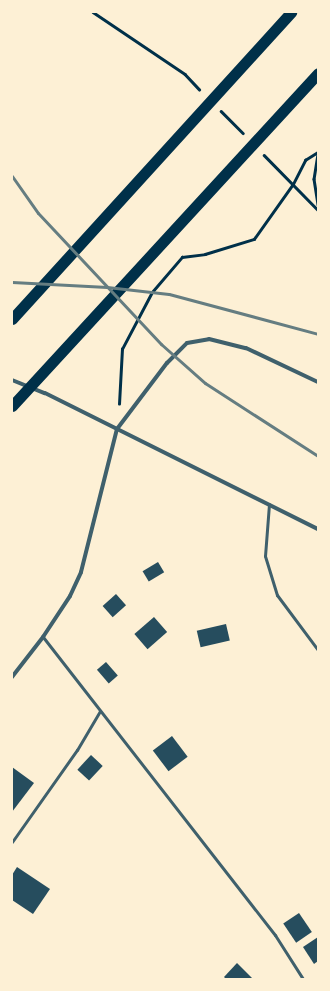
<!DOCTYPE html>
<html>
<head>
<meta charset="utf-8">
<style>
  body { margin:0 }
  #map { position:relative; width:330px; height:991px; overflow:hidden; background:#fdf0d5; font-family:"Fira Sans Condensed",sans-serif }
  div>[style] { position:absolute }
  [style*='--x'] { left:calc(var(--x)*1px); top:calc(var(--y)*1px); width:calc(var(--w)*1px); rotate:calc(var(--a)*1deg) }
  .building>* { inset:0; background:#264d5e; transform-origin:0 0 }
  .path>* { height:2.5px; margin:-1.25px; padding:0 1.25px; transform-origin:1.25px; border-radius:1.25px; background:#003049 }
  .service>* { height:3px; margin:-1.5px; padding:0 1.5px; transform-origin:1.5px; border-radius:1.5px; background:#3f606c }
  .minor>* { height:4px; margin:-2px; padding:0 2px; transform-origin:2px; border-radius:2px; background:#3f606c }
  .trunk>* { height:11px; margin:-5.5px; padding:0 5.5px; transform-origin:5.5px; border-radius:5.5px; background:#003049 }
  .rail>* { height:3px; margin:-1.5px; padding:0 1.5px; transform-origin:1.5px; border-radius:1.5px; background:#657d81 }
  span { translate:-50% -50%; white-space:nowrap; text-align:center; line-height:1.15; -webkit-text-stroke:3px #fdf0d5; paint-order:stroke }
  .frame { position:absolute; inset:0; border:13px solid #fdf0d5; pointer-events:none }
</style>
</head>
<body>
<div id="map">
  <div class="building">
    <i style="left:158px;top:562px;width:12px;height:18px;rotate:59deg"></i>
    <i style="left:116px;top:594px;width:15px;height:18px;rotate:48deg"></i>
    <i style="left:154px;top:617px;width:20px;height:26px;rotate:49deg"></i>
    <i style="left:226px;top:624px;width:17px;height:30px;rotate:77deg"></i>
    <i style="left:106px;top:662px;width:18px;height:12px;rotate:49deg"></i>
    <i style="left:172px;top:736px;width:26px;height:24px;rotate:53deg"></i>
    <i style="left:91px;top:755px;width:16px;height:20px;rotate:43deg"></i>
    <i style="clip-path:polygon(12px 767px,34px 783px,12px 812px)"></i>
    <i style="clip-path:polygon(17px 867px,50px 889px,33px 914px,12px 900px,12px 875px)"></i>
    <i style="left:299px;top:913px;width:23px;height:19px;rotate:56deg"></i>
    <i style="clip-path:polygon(318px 937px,318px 961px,314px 964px,303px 947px)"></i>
    <i style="clip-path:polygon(237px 963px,253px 979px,226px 979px,224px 977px)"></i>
  </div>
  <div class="path">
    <i style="--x:93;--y:12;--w:111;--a:34"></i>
    <i style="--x:185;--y:74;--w:21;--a:47"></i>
    <i style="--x:221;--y:111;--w:31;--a:45"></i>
    <i style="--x:318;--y:154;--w:25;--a:99"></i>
    <i style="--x:314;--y:179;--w:26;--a:81"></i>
    <i style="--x:264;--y:155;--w:77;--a:45.5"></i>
    <i style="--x:119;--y:404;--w:55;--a:-86.9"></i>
    <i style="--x:122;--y:349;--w:64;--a:-62.2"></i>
    <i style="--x:152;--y:292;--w:46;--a:-49.4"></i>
    <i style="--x:182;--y:257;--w:23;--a:-7"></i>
    <i style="--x:205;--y:254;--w:51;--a:-17"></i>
    <i style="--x:254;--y:239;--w:67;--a:-54.7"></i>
    <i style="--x:293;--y:184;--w:27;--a:-63"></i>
    <i style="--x:305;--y:160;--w:15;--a:-32"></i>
  </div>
  <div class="service">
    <i style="--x:269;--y:504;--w:52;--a:94.4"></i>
    <i style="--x:265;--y:556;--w:41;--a:72.9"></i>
    <i style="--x:277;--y:595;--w:69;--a:53.3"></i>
    <i style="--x:43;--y:637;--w:378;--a:52.1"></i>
    <i style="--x:275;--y:935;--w:52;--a:57.5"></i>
    <i style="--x:12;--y:842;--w:113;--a:-54.8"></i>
    <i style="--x:77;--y:750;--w:45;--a:-59.5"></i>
  </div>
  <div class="minor">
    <i style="--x:12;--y:380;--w:35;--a:22"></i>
    <i style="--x:45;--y:393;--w:305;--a:26.5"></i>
    <i style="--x:12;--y:677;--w:51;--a:-52.2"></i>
    <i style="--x:43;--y:637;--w:49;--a:-56.6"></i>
    <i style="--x:70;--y:596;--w:26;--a:-65"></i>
    <i style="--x:81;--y:572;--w:147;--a:-75.9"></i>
    <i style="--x:117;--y:429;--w:83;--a:-52.9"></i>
    <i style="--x:167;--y:363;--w:28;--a:-45"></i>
    <i style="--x:187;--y:343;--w:22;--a:-10"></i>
    <i style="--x:209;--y:339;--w:38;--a:14"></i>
    <i style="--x:246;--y:348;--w:80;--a:25.3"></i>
  </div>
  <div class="trunk">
    <i style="--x:12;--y:319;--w:415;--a:-47.7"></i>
    <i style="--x:12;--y:406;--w:452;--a:-47.4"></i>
  </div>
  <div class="rail">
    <i style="--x:12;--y:176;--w:45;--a:54.9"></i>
    <i style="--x:38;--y:213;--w:180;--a:46.8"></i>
    <i style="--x:161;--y:344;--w:59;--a:41.6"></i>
    <i style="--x:205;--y:383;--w:135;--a:32.9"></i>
    <i style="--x:12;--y:282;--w:95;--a:3"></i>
    <i style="--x:107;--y:287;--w:62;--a:6.4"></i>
    <i style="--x:169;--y:294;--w:154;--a:15"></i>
  </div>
  <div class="frame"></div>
</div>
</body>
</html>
